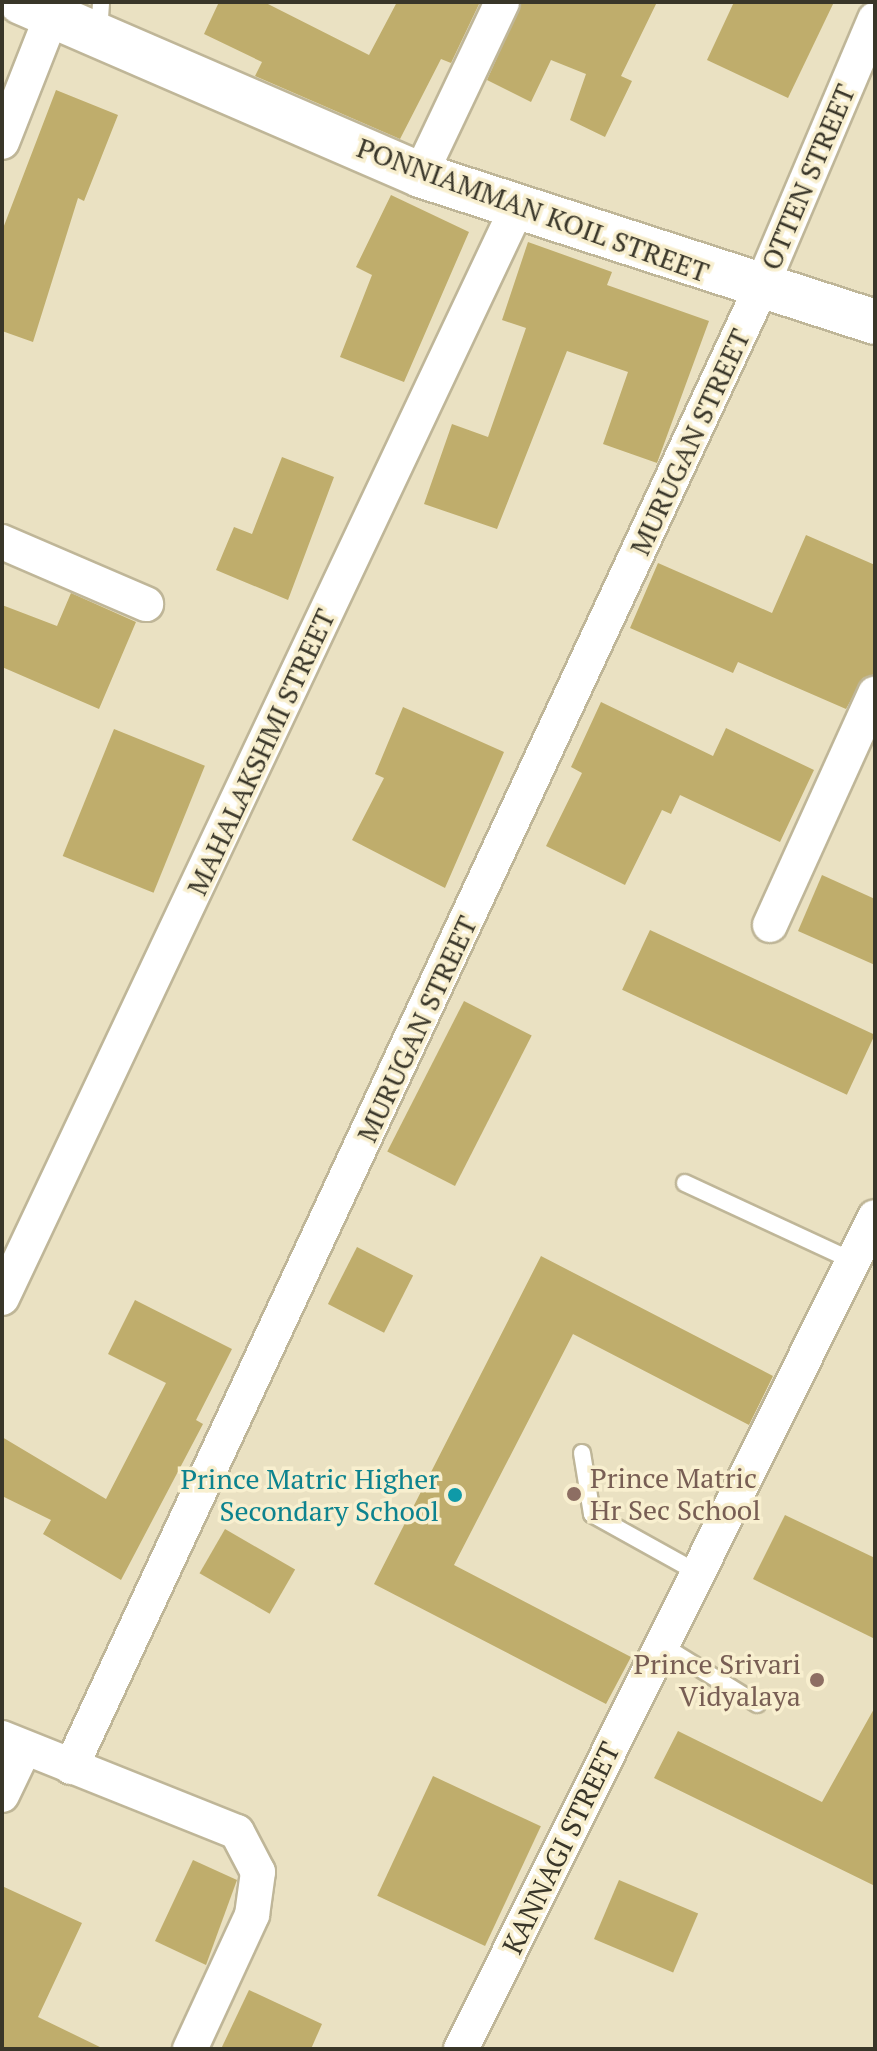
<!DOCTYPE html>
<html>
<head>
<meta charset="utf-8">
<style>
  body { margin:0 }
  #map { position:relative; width:877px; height:2051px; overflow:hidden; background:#eae1c2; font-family:"PT Serif",serif }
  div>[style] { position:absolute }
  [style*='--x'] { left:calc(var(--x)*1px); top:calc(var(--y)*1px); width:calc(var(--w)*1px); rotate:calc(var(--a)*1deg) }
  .building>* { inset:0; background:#bfad6c; transform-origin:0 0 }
  .roads { filter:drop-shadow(2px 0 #bfb698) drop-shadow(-2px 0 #bfb698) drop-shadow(0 2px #bfb698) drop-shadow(0 -2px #bfb698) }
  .lane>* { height:16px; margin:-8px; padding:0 8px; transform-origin:8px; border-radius:8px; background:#fff }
  .street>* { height:34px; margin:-17px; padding:0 17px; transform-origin:17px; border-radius:17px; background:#fff }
  .secondary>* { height:44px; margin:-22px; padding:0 22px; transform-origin:22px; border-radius:22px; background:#fff }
  .dots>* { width:22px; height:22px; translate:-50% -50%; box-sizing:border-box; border:4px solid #f8efcf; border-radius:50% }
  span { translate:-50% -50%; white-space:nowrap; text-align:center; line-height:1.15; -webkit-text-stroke:7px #f8efcf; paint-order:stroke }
  .street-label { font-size:28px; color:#393629 }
  .education-label { font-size:28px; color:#785e54 }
  .left { translate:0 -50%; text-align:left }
  .right { translate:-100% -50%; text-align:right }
  .culture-label { font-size:28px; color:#0d838f }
  .frame { position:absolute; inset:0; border:4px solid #393629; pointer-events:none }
</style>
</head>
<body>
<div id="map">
  <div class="building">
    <i style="clip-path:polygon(219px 2px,264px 2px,369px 55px,397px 2px,480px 2px,451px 63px,441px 59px,400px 139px,255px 76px,262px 62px,204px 34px)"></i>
    <i style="clip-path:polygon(522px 2px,657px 2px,621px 76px,632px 81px,605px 137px,570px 120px,586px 74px,551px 60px,531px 102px,487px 80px)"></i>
    <i style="clip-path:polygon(734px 2px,834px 2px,788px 98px,707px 60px)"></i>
    <i style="clip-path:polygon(56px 90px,118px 115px,84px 201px,78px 198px,33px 342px,2px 331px,2px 231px)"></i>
    <i style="clip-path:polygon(391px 195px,469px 232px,404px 382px,340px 357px,372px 275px,356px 267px)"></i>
    <i style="clip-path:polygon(528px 242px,612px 272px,607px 285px,709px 321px,657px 463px,603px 444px,628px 372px,567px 351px,497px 529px,424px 504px,452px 424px,488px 437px,526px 328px,502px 320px)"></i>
    <i style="clip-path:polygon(282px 457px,334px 477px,288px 600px,216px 570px,234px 527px,252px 534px)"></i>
    <i style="clip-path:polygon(806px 535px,875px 565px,875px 674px,863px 678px,846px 709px,738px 662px,733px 673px,630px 628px,658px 563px,772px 613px)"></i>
    <i style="clip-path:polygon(71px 593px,136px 622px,99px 709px,2px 667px,2px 605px,57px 626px)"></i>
    <i style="clip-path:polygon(601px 702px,713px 756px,726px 728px,814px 770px,780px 842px,680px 795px,671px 814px,662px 810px,625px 885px,546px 846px,582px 773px,571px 767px)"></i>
    <i style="clip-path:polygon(403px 707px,504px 752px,445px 888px,352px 840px,384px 778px,375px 774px)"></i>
    <i style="left:114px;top:729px;width:98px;height:137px;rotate:22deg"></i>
    <i style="clip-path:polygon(822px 875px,875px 899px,875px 965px,798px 931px)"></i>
    <i style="left:650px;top:930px;width:248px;height:66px;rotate:25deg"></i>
    <i style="left:464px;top:1001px;width:76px;height:169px;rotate:27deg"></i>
    <i style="left:357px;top:1247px;width:63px;height:64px;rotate:27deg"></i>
    <i style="clip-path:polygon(541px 1256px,773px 1376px,749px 1425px,573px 1334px,454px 1565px,631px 1657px,606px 1704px,374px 1584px)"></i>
    <i style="clip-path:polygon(135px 1300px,232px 1349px,196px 1420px,203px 1424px,121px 1580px,43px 1534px,51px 1520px,2px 1496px,2px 1437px,106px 1499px,166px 1383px,108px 1354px)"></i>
    <i style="clip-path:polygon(785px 1515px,875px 1558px,875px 1639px,753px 1579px)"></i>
    <i style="left:225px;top:1529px;width:81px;height:51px;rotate:30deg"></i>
    <i style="clip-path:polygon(875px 1707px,875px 1886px,654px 1778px,678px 1731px,822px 1802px)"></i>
    <i style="left:433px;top:1776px;width:119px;height:132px;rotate:25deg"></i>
    <i style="clip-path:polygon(193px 1860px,237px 1880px,206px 1965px,155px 1941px)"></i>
    <i style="left:619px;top:1880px;width:86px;height:64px;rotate:23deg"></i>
    <i style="clip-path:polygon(2px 1886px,82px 1923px,38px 2017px,104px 2049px,2px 2049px)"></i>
    <i style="clip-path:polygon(249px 1990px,322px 2024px,311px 2049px,221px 2049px)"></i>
  </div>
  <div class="roads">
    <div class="lane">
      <i style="--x:99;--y:32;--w:30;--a:-86"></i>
      <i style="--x:685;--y:1183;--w:185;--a:24.9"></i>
      <i style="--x:582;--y:1453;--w:62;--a:80.7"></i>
      <i style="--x:592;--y:1514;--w:121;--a:29.1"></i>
      <i style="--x:662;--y:1645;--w:112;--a:31.8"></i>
    </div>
    <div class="street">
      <i style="--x:2;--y:142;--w:136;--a:-68.5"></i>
      <i style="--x:420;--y:175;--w:191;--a:-64.6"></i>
      <i style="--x:2;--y:542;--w:157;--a:23.3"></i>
      <i style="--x:770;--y:925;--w:254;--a:-65.6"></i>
      <i style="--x:2;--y:1298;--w:1208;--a:-64.71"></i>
      <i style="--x:2;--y:1738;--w:253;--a:21.8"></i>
      <i style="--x:237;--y:1832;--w:45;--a:62.3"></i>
      <i style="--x:258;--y:1872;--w:43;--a:97.9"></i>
      <i style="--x:252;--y:1915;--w:148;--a:114.8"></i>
      <i style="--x:71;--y:1767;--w:1630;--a:-64.99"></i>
      <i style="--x:760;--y:290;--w:294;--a:-67"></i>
      <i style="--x:2;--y:1795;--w:51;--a:-64.4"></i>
      <i style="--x:461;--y:2049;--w:929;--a:-63.55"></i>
    </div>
    <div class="secondary">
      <i style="--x:21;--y:2;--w:435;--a:23.4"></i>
      <i style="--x:420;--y:175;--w:478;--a:17.9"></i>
    </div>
  </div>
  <div class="dots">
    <i style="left:574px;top:1494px;background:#8d6e63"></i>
    <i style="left:455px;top:1495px;background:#0f9aa8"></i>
    <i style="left:817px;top:1680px;background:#8d6e63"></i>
  </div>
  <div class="street-label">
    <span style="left:808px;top:177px;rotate:-67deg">OTTEN STREET</span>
    <span style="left:533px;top:210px;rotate:20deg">PONNIAMMAN KOIL STREET</span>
    <span style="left:690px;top:442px;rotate:-65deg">MURUGAN STREET</span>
    <span style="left:261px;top:752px;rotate:-65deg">MAHALAKSHMI STREET</span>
    <span style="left:417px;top:1029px;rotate:-65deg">MURUGAN STREET</span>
    <span style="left:561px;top:1848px;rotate:-64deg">KANNAGI STREET</span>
  </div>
  <div class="education-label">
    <span class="left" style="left:590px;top:1494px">Prince Matric<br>Hr Sec School</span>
    <span class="right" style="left:801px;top:1680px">Prince Srivari<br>Vidyalaya</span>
  </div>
  <div class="culture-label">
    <span class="right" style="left:439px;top:1495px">Prince Matric Higher<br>Secondary School</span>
  </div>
  <div class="frame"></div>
</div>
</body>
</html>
